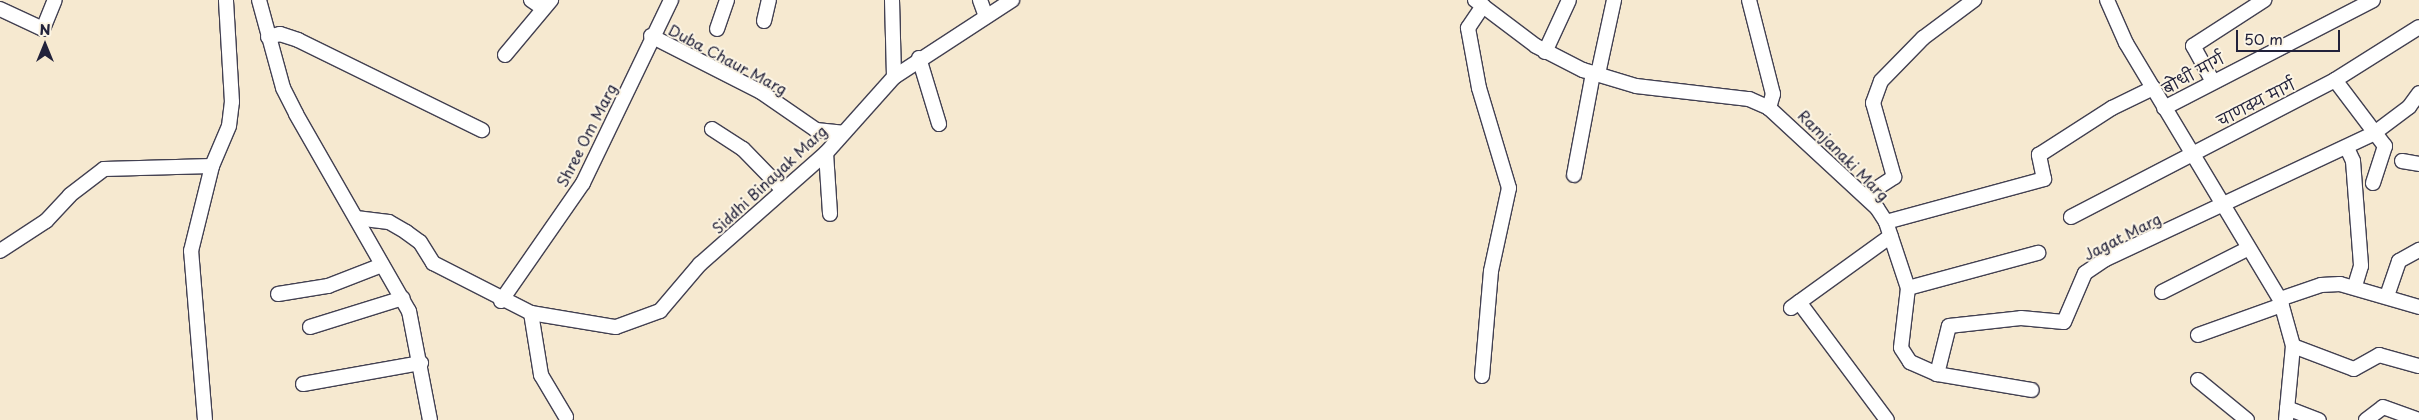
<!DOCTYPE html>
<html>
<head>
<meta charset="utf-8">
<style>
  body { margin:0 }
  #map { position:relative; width:2419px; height:420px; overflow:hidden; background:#f6e9d0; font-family:"Playpen Sans","Playpen Sans Deva",sans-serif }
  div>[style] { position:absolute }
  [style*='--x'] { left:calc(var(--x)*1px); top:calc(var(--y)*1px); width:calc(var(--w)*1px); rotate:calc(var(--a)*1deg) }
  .roads { filter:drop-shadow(1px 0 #424051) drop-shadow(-1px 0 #424051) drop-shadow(0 1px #424051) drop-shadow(0 -1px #424051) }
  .minor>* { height:14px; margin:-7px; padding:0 7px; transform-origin:7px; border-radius:7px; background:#fff }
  span { translate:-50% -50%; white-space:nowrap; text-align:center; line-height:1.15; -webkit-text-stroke:4px #fcf5e5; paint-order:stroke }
  .street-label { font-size:15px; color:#22223b }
  .north { position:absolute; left:20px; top:20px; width:50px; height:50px; -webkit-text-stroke:4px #fcf5e5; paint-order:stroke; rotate:0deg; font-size:14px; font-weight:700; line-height:20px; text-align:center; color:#22223b }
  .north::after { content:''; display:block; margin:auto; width:18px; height:22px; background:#22223b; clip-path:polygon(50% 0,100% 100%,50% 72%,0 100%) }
  .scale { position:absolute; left:2236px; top:30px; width:104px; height:22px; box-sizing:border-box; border:2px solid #22223b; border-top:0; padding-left:6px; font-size:15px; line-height:18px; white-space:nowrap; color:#22223b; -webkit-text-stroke:4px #fcf5e5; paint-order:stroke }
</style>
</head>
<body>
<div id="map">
  <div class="roads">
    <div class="minor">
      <i style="--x:259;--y:0;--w:91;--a:74.7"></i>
      <i style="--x:283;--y:88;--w:29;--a:63"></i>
      <i style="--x:296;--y:114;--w:227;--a:60.2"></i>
      <i style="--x:409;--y:311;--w:111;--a:79.1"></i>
      <i style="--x:531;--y:0;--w:14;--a:34"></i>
      <i style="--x:892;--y:0;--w:77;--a:88.5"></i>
      <i style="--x:980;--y:0;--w:15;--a:70"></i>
      <i style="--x:1475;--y:0;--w:76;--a:37"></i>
      <i style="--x:1536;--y:46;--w:53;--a:27.1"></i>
      <i style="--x:1583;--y:70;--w:55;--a:16.8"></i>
      <i style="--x:1636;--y:86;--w:114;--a:6.6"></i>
      <i style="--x:1749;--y:99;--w:22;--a:24"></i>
      <i style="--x:1769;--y:108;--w:147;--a:42.8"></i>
      <i style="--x:1877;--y:208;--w:17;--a:57"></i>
      <i style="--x:1886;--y:222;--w:70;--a:71.6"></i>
      <i style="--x:1908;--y:288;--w:60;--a:96.7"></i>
      <i style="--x:1901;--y:348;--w:17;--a:57"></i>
      <i style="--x:1910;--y:362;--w:30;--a:24"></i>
      <i style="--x:1937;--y:374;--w:96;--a:9.6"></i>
      <i style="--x:1749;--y:0;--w:97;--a:75.7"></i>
      <i style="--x:1773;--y:94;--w:15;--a:106"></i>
      <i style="--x:2107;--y:0;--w:47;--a:66.2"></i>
      <i style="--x:2126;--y:43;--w:299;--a:59"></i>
      <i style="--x:2280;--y:299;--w:49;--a:74.5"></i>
      <i style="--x:2293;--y:346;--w:74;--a:95.4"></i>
      <i style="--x:0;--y:9;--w:47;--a:24.9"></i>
      <i style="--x:43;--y:29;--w:31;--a:-68"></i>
      <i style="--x:764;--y:21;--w:22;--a:-77"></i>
      <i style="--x:717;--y:29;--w:31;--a:-71"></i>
      <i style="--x:651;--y:36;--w:123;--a:27"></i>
      <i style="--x:761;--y:92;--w:67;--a:34.6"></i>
      <i style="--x:816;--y:130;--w:27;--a:6"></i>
      <i style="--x:268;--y:37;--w:12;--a:-14"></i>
      <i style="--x:280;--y:34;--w:19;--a:18"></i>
      <i style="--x:298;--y:40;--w:205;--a:26.1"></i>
      <i style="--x:1545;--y:52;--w:57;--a:-65.2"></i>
      <i style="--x:505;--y:55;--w:72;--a:-50.1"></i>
      <i style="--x:919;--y:58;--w:69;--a:73.1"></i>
      <i style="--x:1598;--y:74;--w:76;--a:-77.8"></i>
      <i style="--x:2212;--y:80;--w:39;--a:-119"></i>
      <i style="--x:2193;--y:46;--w:85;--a:-32.9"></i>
      <i style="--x:2335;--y:80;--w:83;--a:52.9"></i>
      <i style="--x:2385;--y:146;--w:39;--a:108"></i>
      <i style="--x:2164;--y:108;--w:235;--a:-27.3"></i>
      <i style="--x:712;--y:129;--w:37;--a:33"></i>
      <i style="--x:743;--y:149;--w:57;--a:45.7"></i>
      <i style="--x:2347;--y:148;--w:14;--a:65"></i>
      <i style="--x:2353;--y:161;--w:105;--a:85.6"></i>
      <i style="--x:2361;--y:266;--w:21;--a:107"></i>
      <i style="--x:826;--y:153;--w:61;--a:86.2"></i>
      <i style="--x:2402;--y:161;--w:17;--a:10"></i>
      <i style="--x:1574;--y:175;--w:104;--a:-79.4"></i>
      <i style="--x:1865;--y:196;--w:35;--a:-33"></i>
      <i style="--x:1894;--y:177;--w:77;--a:-105.8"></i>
      <i style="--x:1873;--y:103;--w:23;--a:-70"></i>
      <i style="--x:1881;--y:81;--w:60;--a:-45.7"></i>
      <i style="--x:1923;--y:38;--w:64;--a:-36.7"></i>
      <i style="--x:2071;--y:217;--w:297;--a:-27.4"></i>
      <i style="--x:2335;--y:80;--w:99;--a:-32.2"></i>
      <i style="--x:356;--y:218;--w:33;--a:7"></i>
      <i style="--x:389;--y:222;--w:20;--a:30"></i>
      <i style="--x:406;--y:232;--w:17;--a:36"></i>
      <i style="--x:420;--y:242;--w:25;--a:58"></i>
      <i style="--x:433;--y:263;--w:110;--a:27"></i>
      <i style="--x:531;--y:313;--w:63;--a:80.8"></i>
      <i style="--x:541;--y:375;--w:49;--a:59.2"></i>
      <i style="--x:1886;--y:222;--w:164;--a:-15.2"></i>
      <i style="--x:2044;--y:179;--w:25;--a:-102"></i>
      <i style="--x:2039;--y:155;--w:87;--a:-32.8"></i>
      <i style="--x:2112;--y:108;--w:46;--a:-26"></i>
      <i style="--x:0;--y:251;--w:55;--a:-33.1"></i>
      <i style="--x:46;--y:221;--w:35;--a:-47"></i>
      <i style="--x:70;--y:195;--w:43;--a:-37.4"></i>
      <i style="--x:104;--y:169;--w:108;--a:-1.6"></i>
      <i style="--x:1908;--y:288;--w:135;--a:-15.1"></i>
      <i style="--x:2162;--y:292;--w:97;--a:-26.8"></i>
      <i style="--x:278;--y:294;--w:51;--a:-9.1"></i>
      <i style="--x:328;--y:286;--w:58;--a:-21.3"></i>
      <i style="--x:2387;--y:296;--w:37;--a:-71"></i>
      <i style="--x:2399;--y:261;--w:23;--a:-29"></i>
      <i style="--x:2280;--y:299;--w:43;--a:-18.9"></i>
      <i style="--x:2321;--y:285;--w:19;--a:-3"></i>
      <i style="--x:2340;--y:284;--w:82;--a:16.2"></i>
      <i style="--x:501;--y:301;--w:144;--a:-55.2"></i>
      <i style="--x:583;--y:183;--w:203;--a:-64.3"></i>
      <i style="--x:1799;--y:302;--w:147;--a:53.3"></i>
      <i style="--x:1791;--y:308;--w:123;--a:-35.8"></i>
      <i style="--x:531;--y:313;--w:86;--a:9.4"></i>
      <i style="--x:616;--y:327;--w:47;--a:-20"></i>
      <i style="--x:660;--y:311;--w:62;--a:-49.6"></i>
      <i style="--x:700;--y:264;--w:168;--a:-41.4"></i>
      <i style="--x:826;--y:153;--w:102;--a:-48.2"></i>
      <i style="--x:894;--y:77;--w:141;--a:-33.1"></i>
      <i style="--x:310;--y:327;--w:97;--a:-17.3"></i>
      <i style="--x:2198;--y:335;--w:89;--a:-19.7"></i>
      <i style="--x:2293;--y:346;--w:65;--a:20.7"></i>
      <i style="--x:2354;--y:369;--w:29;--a:-29"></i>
      <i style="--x:2379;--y:355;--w:41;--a:15.4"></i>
      <i style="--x:1937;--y:374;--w:49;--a:-76"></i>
      <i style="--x:1949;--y:326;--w:72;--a:-6.3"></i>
      <i style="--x:2021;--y:318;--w:43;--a:5.3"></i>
      <i style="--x:2064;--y:322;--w:53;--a:-66.8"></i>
      <i style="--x:2085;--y:273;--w:25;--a:-34"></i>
      <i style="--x:2106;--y:259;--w:295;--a:-25.1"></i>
      <i style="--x:2373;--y:134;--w:45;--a:-36.9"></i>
      <i style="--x:2409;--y:107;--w:17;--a:-54"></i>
      <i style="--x:1482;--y:376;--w:105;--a:-85.1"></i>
      <i style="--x:1491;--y:271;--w:85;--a:-77.8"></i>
      <i style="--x:1509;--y:188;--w:104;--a:-106.7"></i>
      <i style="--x:1479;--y:88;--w:61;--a:-100.4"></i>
      <i style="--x:1468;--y:28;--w:27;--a:-56"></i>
      <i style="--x:2198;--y:380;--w:63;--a:39.2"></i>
      <i style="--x:303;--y:384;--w:120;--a:-10.1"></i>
      <i style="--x:2287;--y:408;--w:34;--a:21"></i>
      <i style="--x:205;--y:420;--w:170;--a:-94.7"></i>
      <i style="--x:191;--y:251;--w:88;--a:-76.1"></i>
      <i style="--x:212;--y:166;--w:43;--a:-67"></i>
      <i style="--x:229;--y:126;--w:24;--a:-83"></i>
      <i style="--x:232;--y:102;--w:102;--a:-93.4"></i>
      <i style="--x:2366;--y:420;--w:21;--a:-37"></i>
      <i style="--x:2383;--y:407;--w:37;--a:20"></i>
    </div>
  </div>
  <div class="street-label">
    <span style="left:728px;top:59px;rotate:28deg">Duba Chaur Marg</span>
    <span style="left:2193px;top:73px;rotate:-29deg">बोधी मार्ग</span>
    <span style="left:2256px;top:102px;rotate:-27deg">चाणक्य मार्ग</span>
    <span style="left:586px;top:135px;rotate:-63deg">Shree Om Marg</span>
    <span style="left:1844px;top:155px;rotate:45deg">Ramjanaki Marg</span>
    <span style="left:769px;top:179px;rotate:-43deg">Siddhi Binayak Marg</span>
    <span style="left:2122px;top:236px;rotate:-27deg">Jagat Marg</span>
  </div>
  <div class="north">N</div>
  <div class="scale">50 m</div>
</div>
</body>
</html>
